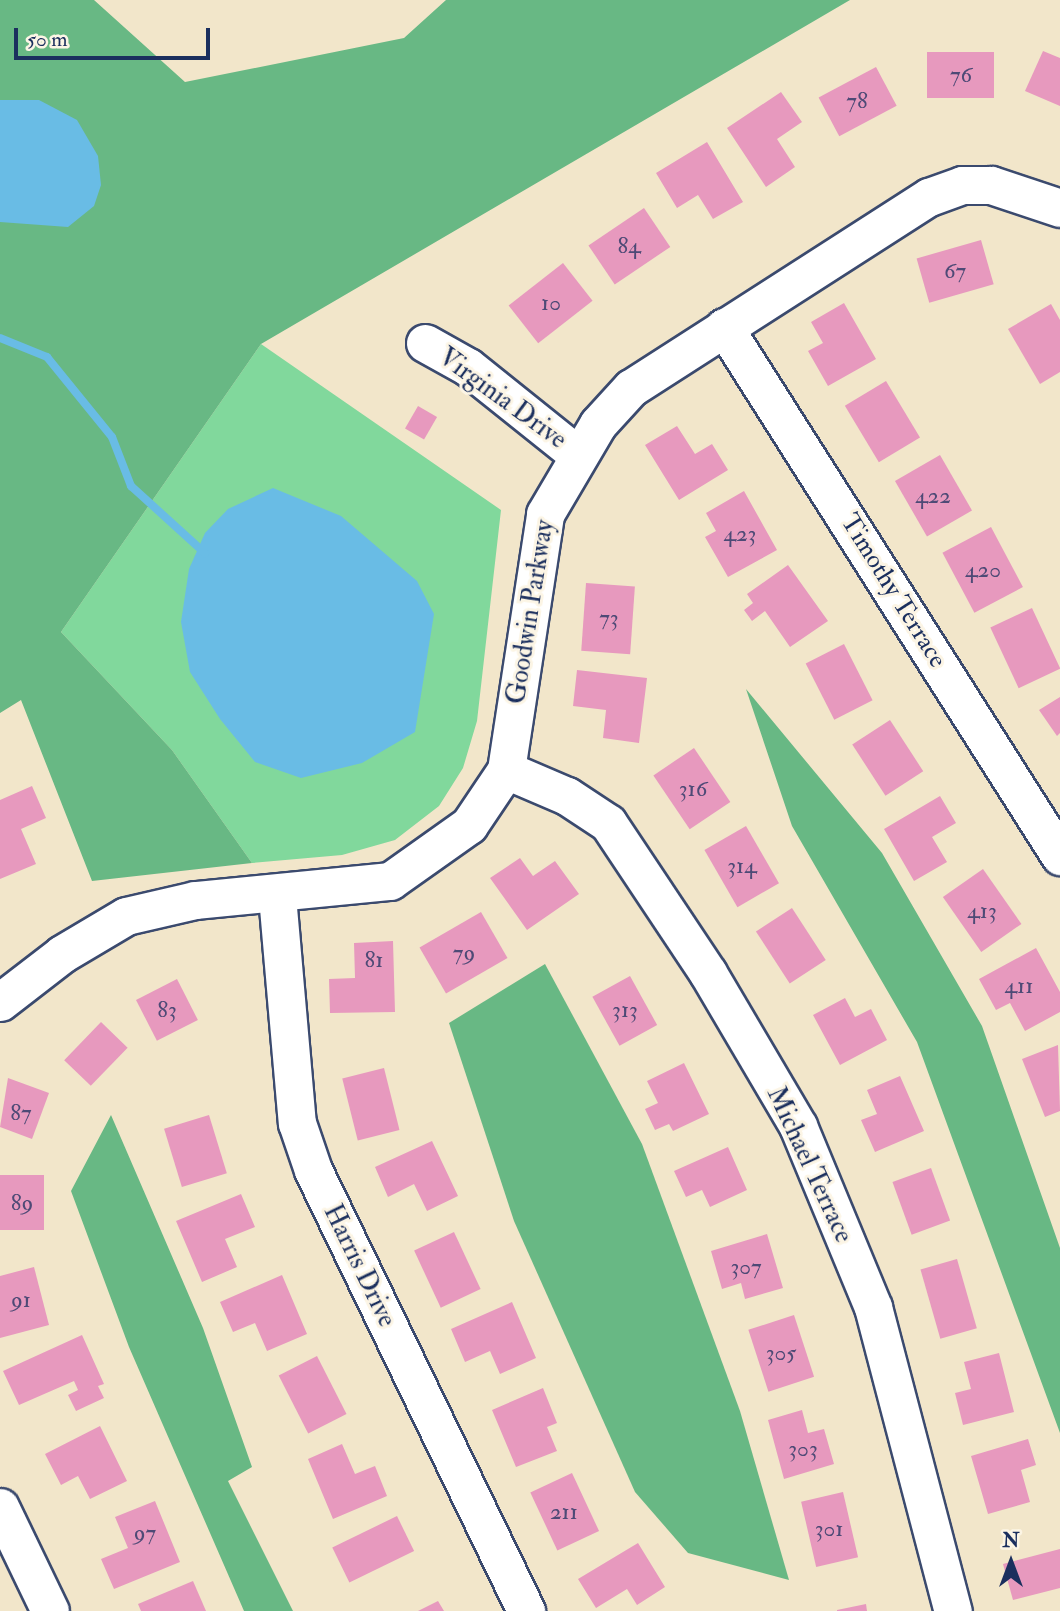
<!DOCTYPE html>
<html>
<head>
<meta charset="utf-8">
<style>
  body { margin:0 }
  #map { position:relative; width:1060px; height:1611px; overflow:hidden; background:#f2e6ca; font-family:"IM FELL Double Pica",serif }
  div>[style] { position:absolute }
  [style*='--x'] { left:calc(var(--x)*1px); top:calc(var(--y)*1px); width:calc(var(--w)*1px); rotate:calc(var(--a)*1deg) }
  .green>* { inset:0; background:#81d89c }
  .forest>* { inset:0; background:#68b884 }
  .water>* { inset:0; background:#69bce5 }
  .stream>* { height:8px; margin:-4px; padding:0 4px; transform-origin:4px; border-radius:4px; background:#69bce5 }
  .building>* { inset:0; background:#e799be; transform-origin:0 0 }
  .roads { filter:drop-shadow(2px 0 #3b4a6e) drop-shadow(-2px 0 #3b4a6e) drop-shadow(0 2px #3b4a6e) drop-shadow(0 -2px #3b4a6e) }
  .minor>* { height:37px; margin:-18.5px; padding:0 18.5px; transform-origin:18.5px; border-radius:18.5px; background:#fff }
  span { translate:-50% -50%; white-space:nowrap; text-align:center; line-height:1.15; -webkit-text-stroke:6px #fcf5e5; paint-order:stroke }
  .number-label { font-size:23px; color:#4e4a76 }
  .number-label span { -webkit-text-stroke-width:0 }
  .street-label { font-size:26px; color:#1b2f5e }
  .north { position:absolute; left:976px; top:1527px; width:70px; height:70px; -webkit-text-stroke:5px #fcf5e5; paint-order:stroke; rotate:0deg; font-size:19px; font-weight:700; line-height:28px; text-align:center; color:#1b2f5e }
  .north::after { content:''; display:block; margin:auto; width:24px; height:32px; background:#1b2f5e; clip-path:polygon(50% 0,100% 100%,50% 72%,0 100%) }
  .scale { position:absolute; left:14px; top:28px; width:196px; height:32px; box-sizing:border-box; border:4px solid #1b2f5e; border-top:0; padding-left:9px; font-size:21px; line-height:24px; white-space:nowrap; color:#1b2f5e; -webkit-text-stroke:5px #fcf5e5; paint-order:stroke }
</style>
</head>
<body>
<div id="map">
  <div class="green">
    <i style="clip-path:polygon(261px 344px,501px 510px,477px 721px,463px 768px,439px 806px,395px 840px,342px 855px,252px 863px,172px 750px,61px 632px)"></i>
  </div>
  <div class="forest">
    <i style="clip-path:polygon(0 0,94px 0,185px 82px,404px 38px,446px 0,850px 0,261px 344px,61px 632px,172px 750px,252px 863px,92px 881px,21px 700px,0 713px)"></i>
    <i style="clip-path:polygon(746px 689px,882px 853px,982px 1026px,1060px 1248px,1060px 1433px,917px 1042px,792px 826px)"></i>
    <i style="clip-path:polygon(545px 964px,642px 1144px,740px 1411px,789px 1580px,688px 1553px,635px 1492px,514px 1221px,449px 1023px)"></i>
    <i style="clip-path:polygon(111px 1115px,203px 1328px,252px 1467px,228px 1481px,293px 1611px,244px 1611px,129px 1347px,71px 1191px)"></i>
  </div>
  <div class="water">
    <i style="clip-path:polygon(0 100px,39px 100px,77px 120px,98px 156px,101px 185px,94px 206px,68px 227px,0 222px)"></i>
    <i style="clip-path:polygon(273px 488px,341px 516px,417px 581px,434px 614px,415px 732px,362px 763px,301px 778px,255px 762px,220px 719px,190px 672px,181px 622px,189px 569px,205px 533px,228px 509px)"></i>
  </div>
  <div class="stream">
    <i style="--x:0;--y:338;--w:51;--a:22"></i>
    <i style="--x:47;--y:357;--w:103;--a:50.9"></i>
    <i style="--x:112;--y:437;--w:53;--a:68.8"></i>
    <i style="--x:131;--y:486;--w:100;--a:42.2"></i>
  </div>
  <div class="building">
    <i style="clip-path:polygon(1043px 51px,1060px 58px,1060px 106px,1025px 91px)"></i>
    <i style="left:927px;top:52px;width:67px;height:46px"></i>
    <i style="left:876px;top:67px;width:44px;height:65px;rotate:62deg"></i>
    <i style="clip-path:polygon(781px 92px,802px 122px,777px 139px,795px 167px,766px 187px,727px 128px)"></i>
    <i style="clip-path:polygon(707px 142px,743px 202px,713px 219px,698px 195px,677px 208px,656px 173px)"></i>
    <i style="left:644px;top:208px;width:47px;height:67px;rotate:56deg"></i>
    <i style="left:981px;top:240px;width:46px;height:67px;rotate:74deg"></i>
    <i style="left:563px;top:263px;width:48px;height:69px;rotate:52deg"></i>
    <i style="clip-path:polygon(844px 303px,876px 359px,828px 386px,808px 351px,823px 343px,811px 322px)"></i>
    <i style="clip-path:polygon(1051px 304px,1060px 320px,1060px 372px,1040px 384px,1008px 329px)"></i>
    <i style="left:886px;top:381px;width:66px;height:48px;rotate:59deg"></i>
    <i style="left:418px;top:406px;width:22px;height:26px;rotate:30deg"></i>
    <i style="clip-path:polygon(677px 426px,695px 454px,712px 444px,728px 470px,679px 500px,645px 445px)"></i>
    <i style="left:940px;top:455px;width:64px;height:52px;rotate:60deg"></i>
    <i style="clip-path:polygon(744px 491px,777px 550px,728px 577px,705px 537px,716px 531px,706px 513px)"></i>
    <i style="left:991px;top:527px;width:68px;height:55px;rotate:62deg"></i>
    <i style="clip-path:polygon(788px 565px,828px 621px,790px 647px,765px 611px,752px 621px,744px 610px,753px 603px,747px 594px)"></i>
    <i style="left:586px;top:583px;width:49px;height:68px;rotate:4deg"></i>
    <i style="left:1032px;top:608px;width:67px;height:46px;rotate:65deg"></i>
    <i style="left:844px;top:644px;width:63px;height:43px;rotate:63deg"></i>
    <i style="clip-path:polygon(577px 670px,647px 678px,639px 743px,603px 738px,606px 710px,573px 706px)"></i>
    <i style="clip-path:polygon(1060px 697px,1060px 733px,1057px 736px,1039px 710px)"></i>
    <i style="left:890px;top:720px;width:61px;height:45px;rotate:57deg"></i>
    <i style="left:694px;top:748px;width:65px;height:49px;rotate:56deg"></i>
    <i style="clip-path:polygon(32px 786px,46px 818px,21px 829px,36px 864px,0 879px,0 800px)"></i>
    <i style="clip-path:polygon(940px 796px,956px 823px,932px 837px,947px 862px,914px 881px,884px 829px)"></i>
    <i style="left:746px;top:826px;width:66px;height:48px;rotate:60deg"></i>
    <i style="clip-path:polygon(520px 858px,533px 876px,555px 861px,579px 894px,527px 930px,490px 878px)"></i>
    <i style="left:983px;top:869px;width:67px;height:49px;rotate:55deg"></i>
    <i style="left:792px;top:908px;width:62px;height:43px;rotate:57deg"></i>
    <i style="left:481px;top:912px;width:53px;height:71px;rotate:60deg"></i>
    <i style="clip-path:polygon(393px 941px,395px 1012px,330px 1013px,329px 979px,355px 978px,354px 943px)"></i>
    <i style="clip-path:polygon(1036px 948px,1060px 992px,1060px 1012px,1025px 1031px,1010px 1003px,996px 1010px,979px 979px)"></i>
    <i style="left:630px;top:976px;width:56px;height:43px;rotate:61deg"></i>
    <i style="left:177px;top:979px;width:46px;height:46px;rotate:63deg"></i>
    <i style="clip-path:polygon(845px 998px,855px 1017px,871px 1009px,887px 1040px,840px 1065px,813px 1015px)"></i>
    <i style="left:101px;top:1022px;width:37px;height:53px;rotate:44deg"></i>
    <i style="clip-path:polygon(1058px 1045px,1060px 1111px,1045px 1117px,1022px 1059px)"></i>
    <i style="clip-path:polygon(684px 1063px,709px 1114px,673px 1131px,669px 1124px,655px 1130px,645px 1109px,658px 1103px,647px 1081px)"></i>
    <i style="left:384px;top:1068px;width:64px;height:43px;rotate:76deg"></i>
    <i style="clip-path:polygon(900px 1076px,924px 1131px,875px 1152px,861px 1120px,877px 1114px,867px 1090px)"></i>
    <i style="clip-path:polygon(8px 1078px,49px 1093px,32px 1139px,0 1127px)"></i>
    <i style="left:209px;top:1115px;width:61px;height:47px;rotate:73deg"></i>
    <i style="clip-path:polygon(432px 1141px,458px 1196px,427px 1211px,414px 1184px,388px 1197px,375px 1167px)"></i>
    <i style="clip-path:polygon(728px 1147px,747px 1190px,710px 1207px,702px 1190px,686px 1197px,674px 1171px)"></i>
    <i style="left:931px;top:1168px;width:56px;height:41px;rotate:70deg"></i>
    <i style="left:0;top:1175px;width:44px;height:55px"></i>
    <i style="clip-path:polygon(241px 1194px,255px 1227px,225px 1239px,237px 1267px,202px 1282px,176px 1221px)"></i>
    <i style="left:454px;top:1232px;width:63px;height:44px;rotate:65deg"></i>
    <i style="clip-path:polygon(767px 1234px,783px 1288px,745px 1299px,741px 1283px,722px 1289px,711px 1251px)"></i>
    <i style="left:957px;top:1259px;width:72px;height:38px;rotate:74deg"></i>
    <i style="clip-path:polygon(34px 1267px,49px 1325px,0 1338px,0 1276px)"></i>
    <i style="clip-path:polygon(282px 1275px,307px 1334px,267px 1351px,255px 1323px,233px 1332px,220px 1302px)"></i>
    <i style="clip-path:polygon(512px 1302px,536px 1358px,500px 1374px,490px 1351px,465px 1362px,451px 1329px)"></i>
    <i style="left:794px;top:1315px;width:65px;height:48px;rotate:72deg"></i>
    <i style="clip-path:polygon(82px 1335px,104px 1384px,98px 1386px,104px 1398px,76px 1411px,68px 1395px,78px 1390px,74px 1381px,19px 1405px,3px 1371px)"></i>
    <i style="clip-path:polygon(999px 1353px,1014px 1412px,963px 1425px,955px 1393px,971px 1389px,964px 1362px)"></i>
    <i style="left:317px;top:1356px;width:65px;height:43px;rotate:63deg"></i>
    <i style="clip-path:polygon(543px 1388px,557px 1423px,547px 1427px,557px 1451px,516px 1467px,492px 1410px)"></i>
    <i style="clip-path:polygon(802px 1410px,808px 1433px,824px 1429px,834px 1464px,784px 1479px,768px 1420px)"></i>
    <i style="clip-path:polygon(100px 1426px,127px 1481px,90px 1499px,78px 1476px,61px 1485px,45px 1454px)"></i>
    <i style="clip-path:polygon(1028px 1439px,1036px 1465px,1021px 1470px,1030px 1502px,988px 1514px,971px 1456px)"></i>
    <i style="clip-path:polygon(342px 1444px,355px 1474px,375px 1466px,387px 1496px,333px 1519px,308px 1459px)"></i>
    <i style="left:572px;top:1473px;width:64px;height:46px;rotate:65deg"></i>
    <i style="left:843px;top:1492px;width:67px;height:43px;rotate:77deg"></i>
    <i style="clip-path:polygon(155px 1501px,180px 1562px,114px 1589px,101px 1559px,128px 1548px,115px 1517px)"></i>
    <i style="left:397px;top:1516px;width:39px;height:72px;rotate:64deg"></i>
    <i style="clip-path:polygon(638px 1543px,665px 1587px,637px 1605px,627px 1589px,596px 1608px,578px 1579px)"></i>
    <i style="clip-path:polygon(1060px 1549px,1060px 1588px,1013px 1600px,1003px 1564px)"></i>
    <i style="clip-path:polygon(193px 1581px,206px 1611px,141px 1611px,138px 1604px)"></i>
    <i style="clip-path:polygon(438px 1601px,444px 1611px,418px 1611px)"></i>
    <i style="clip-path:polygon(866px 1604px,867px 1611px,837px 1611px,837px 1610px)"></i>
  </div>
  <div class="roads">
    <div class="minor">
      <i style="--x:724;--y:327;--w:627;--a:57.58"></i>
      <i style="--x:425;--y:343;--w:49;--a:29.2"></i>
      <i style="--x:468;--y:367;--w:141;--a:38.7"></i>
      <i style="--x:506;--y:770;--w:66;--a:23.1"></i>
      <i style="--x:567;--y:796;--w:49;--a:33.4"></i>
      <i style="--x:608;--y:823;--w:180;--a:56.3"></i>
      <i style="--x:708;--y:973;--w:178;--a:59.5"></i>
      <i style="--x:798;--y:1126;--w:196;--a:67.5"></i>
      <i style="--x:873;--y:1307;--w:314;--a:75.3"></i>
      <i style="--x:277;--y:896;--w:228;--a:85"></i>
      <i style="--x:297;--y:1123;--w:50;--a:71.2"></i>
      <i style="--x:313;--y:1170;--w:490;--a:64.2"></i>
      <i style="--x:0;--y:1002;--w:78;--a:-37.7"></i>
      <i style="--x:62;--y:954;--w:74;--a:-30.7"></i>
      <i style="--x:126;--y:916;--w:71;--a:-13.1"></i>
      <i style="--x:195;--y:900;--w:196;--a:-5.6"></i>
      <i style="--x:390;--y:881;--w:97;--a:-35.3"></i>
      <i style="--x:469;--y:825;--w:66;--a:-56.1"></i>
      <i style="--x:506;--y:770;--w:259;--a:-81.3"></i>
      <i style="--x:545;--y:514;--w:104;--a:-59.5"></i>
      <i style="--x:598;--y:424;--w:49;--a:-47.5"></i>
      <i style="--x:631;--y:388;--w:354;--a:-32.7"></i>
      <i style="--x:929;--y:197;--w:35;--a:-20"></i>
      <i style="--x:962;--y:185;--w:29;--a:0"></i>
      <i style="--x:991;--y:185;--w:73;--a:18.4"></i>
      <i style="--x:0;--y:1507;--w:115;--a:64.3"></i>
    </div>
  </div>
  <div class="number-label">
    <span style="left:961px;top:75px">76</span>
    <span style="left:857px;top:101px">78</span>
    <span style="left:629px;top:246px">84</span>
    <span style="left:955px;top:271px">67</span>
    <span style="left:551px;top:303px">10</span>
    <span style="left:933px;top:496px">422</span>
    <span style="left:740px;top:534px">423</span>
    <span style="left:983px;top:570px">420</span>
    <span style="left:609px;top:618px">73</span>
    <span style="left:693px;top:789px">316</span>
    <span style="left:742px;top:866px">314</span>
    <span style="left:982px;top:911px">413</span>
    <span style="left:464px;top:953px">79</span>
    <span style="left:374px;top:960px">81</span>
    <span style="left:1019px;top:986px">411</span>
    <span style="left:167px;top:1010px">83</span>
    <span style="left:625px;top:1010px">313</span>
    <span style="left:21px;top:1113px">87</span>
    <span style="left:22px;top:1203px">89</span>
    <span style="left:746px;top:1267px">307</span>
    <span style="left:21px;top:1300px">91</span>
    <span style="left:781px;top:1353px">305</span>
    <span style="left:803px;top:1449px">303</span>
    <span style="left:564px;top:1512px">211</span>
    <span style="left:829px;top:1529px">301</span>
    <span style="left:145px;top:1533px">97</span>
  </div>
  <div class="street-label">
    <span style="left:502px;top:399px;rotate:36deg">Virginia Drive</span>
    <span style="left:893px;top:591px;rotate:58deg">Timothy Terrace</span>
    <span style="left:531px;top:612px;rotate:-81deg">Goodwin Parkway</span>
    <span style="left:809px;top:1165px;rotate:65deg">Michael Terrace</span>
    <span style="left:359px;top:1266px;rotate:64deg">Harris Drive</span>
  </div>
  <div class="north">N</div>
  <div class="scale">50 m</div>
</div>
</body>
</html>
